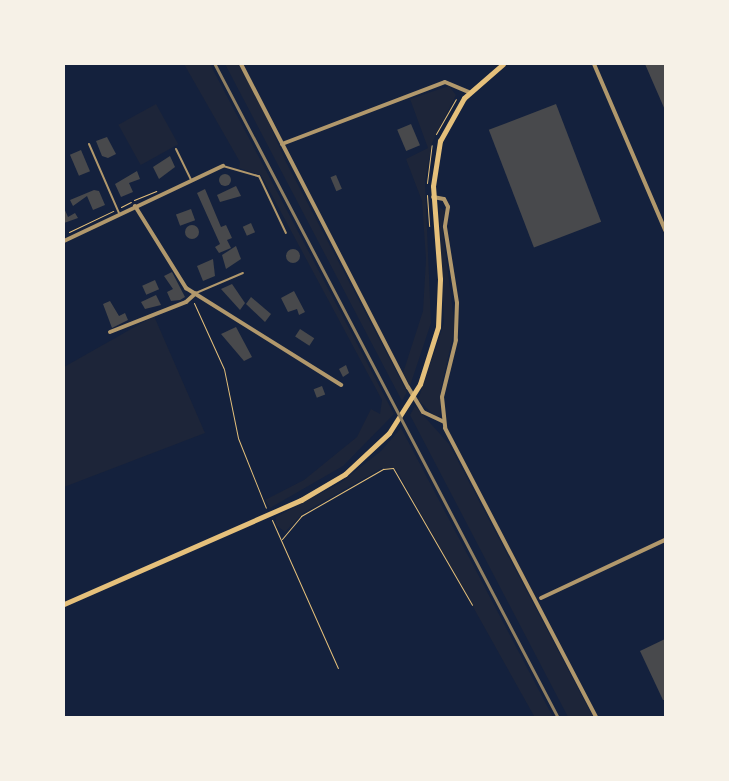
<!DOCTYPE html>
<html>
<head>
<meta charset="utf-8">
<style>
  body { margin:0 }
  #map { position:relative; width:729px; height:781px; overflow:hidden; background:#14213d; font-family:"Source Sans 3",sans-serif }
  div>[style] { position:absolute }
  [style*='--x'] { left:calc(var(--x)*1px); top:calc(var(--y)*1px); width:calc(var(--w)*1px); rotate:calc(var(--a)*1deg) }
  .green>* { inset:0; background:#1d2539; transform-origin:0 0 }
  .building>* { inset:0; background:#48494c; transform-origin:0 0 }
  .round { border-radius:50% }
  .path>* { height:1px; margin:-0.5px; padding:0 0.5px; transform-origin:0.5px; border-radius:0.5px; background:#e5c07b }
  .service>* { height:2px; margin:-1px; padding:0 1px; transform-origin:1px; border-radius:1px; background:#b1986c }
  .minor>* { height:4px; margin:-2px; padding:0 2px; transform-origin:2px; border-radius:2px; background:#b1986c }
  .secondary>* { height:5px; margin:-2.5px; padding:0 2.5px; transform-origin:2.5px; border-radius:2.5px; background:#e5c07b }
  .rail>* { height:2.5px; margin:-1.25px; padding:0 1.25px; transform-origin:1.25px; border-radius:1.25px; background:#918062 }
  span { translate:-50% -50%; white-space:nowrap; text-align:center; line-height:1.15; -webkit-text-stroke:4px #f6f1e7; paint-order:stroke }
  .frame { position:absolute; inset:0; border:65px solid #f6f1e7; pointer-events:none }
</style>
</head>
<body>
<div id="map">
  <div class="green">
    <i style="clip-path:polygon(184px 64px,210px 64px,394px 414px,343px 466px,270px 508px,265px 500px,304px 480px,357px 437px,371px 409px,380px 414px,382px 400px,261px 175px,239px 168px,240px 162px)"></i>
    <i style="clip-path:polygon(225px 64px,238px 64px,256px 93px,286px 162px,407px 392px,402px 401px)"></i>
    <i style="clip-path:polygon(449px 86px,456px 95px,432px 143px,425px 182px,431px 323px,410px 386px,403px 373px,423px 311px,426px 259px,422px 201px,406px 159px,428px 148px,410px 99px)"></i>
    <i style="left:156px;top:104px;width:46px;height:43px;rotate:61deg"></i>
    <i style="clip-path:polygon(439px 207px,445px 211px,442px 225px,455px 328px,440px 392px,440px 416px,436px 417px,418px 400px,444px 323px)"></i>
    <i style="clip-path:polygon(154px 316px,205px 433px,64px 487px,64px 367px)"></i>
    <i style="clip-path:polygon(415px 406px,449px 444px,593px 717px,568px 717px,410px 415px)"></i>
    <i style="clip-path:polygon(401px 428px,553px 717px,534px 716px,396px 469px,382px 468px,303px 513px,285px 532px,276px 525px,276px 517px,340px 483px,381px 451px)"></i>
  </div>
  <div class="building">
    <i style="clip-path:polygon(645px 64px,665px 64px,665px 110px)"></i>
    <i style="left:556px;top:104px;width:126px;height:72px;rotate:69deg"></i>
    <i style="left:411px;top:124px;width:23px;height:15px;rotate:67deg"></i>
    <i style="clip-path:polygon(107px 137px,116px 154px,108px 158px,102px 156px,96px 141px)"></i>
    <i style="left:81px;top:150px;width:23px;height:12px;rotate:67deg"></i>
    <i style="clip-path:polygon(170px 156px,175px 167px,159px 179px,153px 167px)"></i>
    <i style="clip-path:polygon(137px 171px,140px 179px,129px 183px,133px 192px,121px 197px,115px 184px)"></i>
    <i class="round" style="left:219px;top:174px;width:12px;height:12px"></i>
    <i style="left:336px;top:175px;width:15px;height:6px;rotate:67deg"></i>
    <i style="clip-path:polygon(236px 186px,241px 196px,220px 202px,217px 195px)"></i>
    <i style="clip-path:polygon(205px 189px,221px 227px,226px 225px,232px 238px,227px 240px,231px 248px,219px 253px,215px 247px,220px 244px,197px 193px)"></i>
    <i style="clip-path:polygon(94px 190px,99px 191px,105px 205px,93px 210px,87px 196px,73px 206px,70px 200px)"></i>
    <i style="clip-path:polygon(64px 208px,68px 217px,75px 213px,78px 218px,64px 223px)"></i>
    <i style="left:191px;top:209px;width:12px;height:16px;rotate:70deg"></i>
    <i style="left:251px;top:223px;width:10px;height:9px;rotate:66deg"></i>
    <i class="round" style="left:185px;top:225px;width:14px;height:14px"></i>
    <i style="clip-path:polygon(236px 246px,241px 259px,226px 269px,222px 255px)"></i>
    <i class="round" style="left:286px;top:249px;width:14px;height:14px"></i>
    <i style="clip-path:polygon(213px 259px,215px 276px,203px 281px,197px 266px)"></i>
    <i style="clip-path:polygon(172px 272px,185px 297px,180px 300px,171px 301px,167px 292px,173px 289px,164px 276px)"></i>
    <i style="left:155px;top:280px;width:10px;height:14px;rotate:66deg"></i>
    <i style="clip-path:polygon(232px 284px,245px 303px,240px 310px,221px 289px)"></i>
    <i style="clip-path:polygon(294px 291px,305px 312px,299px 315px,297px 309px,288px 312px,281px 298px)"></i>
    <i style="clip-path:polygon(156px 295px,161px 305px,145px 309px,141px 302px)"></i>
    <i style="clip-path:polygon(251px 297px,271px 314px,265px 322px,246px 304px)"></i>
    <i style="clip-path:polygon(110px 301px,119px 316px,125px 313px,128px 320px,112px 328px,103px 304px)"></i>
    <i style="clip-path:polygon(236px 327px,252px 357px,244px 361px,221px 334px)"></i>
    <i style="left:300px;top:329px;width:17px;height:9px;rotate:33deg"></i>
    <i style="clip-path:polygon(346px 365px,349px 373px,343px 377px,339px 369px)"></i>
    <i style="left:322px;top:386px;width:9px;height:9px;rotate:69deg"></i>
    <i style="clip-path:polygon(665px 639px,665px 700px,663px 700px,640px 651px)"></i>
  </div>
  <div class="path">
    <i style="--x:436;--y:134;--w:40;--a:-60.3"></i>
    <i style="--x:427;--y:183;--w:38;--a:-83"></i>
    <i style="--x:427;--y:195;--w:31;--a:86"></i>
    <i style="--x:134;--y:200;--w:24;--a:-22"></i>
    <i style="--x:121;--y:207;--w:11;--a:-27"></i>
    <i style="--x:69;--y:232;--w:49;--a:-25.5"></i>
    <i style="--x:194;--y:303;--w:72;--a:65.6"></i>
    <i style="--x:224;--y:369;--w:70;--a:78.5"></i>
    <i style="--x:238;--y:438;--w:75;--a:68.2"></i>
    <i style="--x:272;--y:520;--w:162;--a:66"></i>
    <i style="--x:282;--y:539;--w:30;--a:-50"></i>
    <i style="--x:301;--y:516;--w:95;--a:-29.8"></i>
    <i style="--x:383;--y:469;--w:10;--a:-6"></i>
    <i style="--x:393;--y:468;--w:158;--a:60"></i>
  </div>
  <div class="service">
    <i style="--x:89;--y:144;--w:75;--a:66.5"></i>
    <i style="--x:176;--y:149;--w:34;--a:64"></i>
    <i style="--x:223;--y:166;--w:37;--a:16"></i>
    <i style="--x:259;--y:176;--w:63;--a:64.7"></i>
    <i style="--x:196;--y:293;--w:51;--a:-23.1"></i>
  </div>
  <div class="minor">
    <i style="--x:241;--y:64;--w:364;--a:62.7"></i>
    <i style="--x:408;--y:387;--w:29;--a:59"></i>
    <i style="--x:423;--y:412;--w:23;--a:25"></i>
    <i style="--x:594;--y:64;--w:181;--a:66.8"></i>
    <i style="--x:282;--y:144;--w:174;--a:-20.8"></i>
    <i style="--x:445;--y:82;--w:26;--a:23"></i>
    <i style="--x:433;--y:197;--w:11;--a:10"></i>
    <i style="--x:444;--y:199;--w:9;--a:63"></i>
    <i style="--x:448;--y:207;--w:20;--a:99"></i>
    <i style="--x:445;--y:227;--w:77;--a:81"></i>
    <i style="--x:457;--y:303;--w:37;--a:92"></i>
    <i style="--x:456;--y:340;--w:59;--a:103.8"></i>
    <i style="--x:442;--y:397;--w:31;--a:84"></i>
    <i style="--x:445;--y:428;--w:326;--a:62.4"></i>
    <i style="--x:135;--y:206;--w:97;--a:58.1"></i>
    <i style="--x:186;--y:288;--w:183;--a:32"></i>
    <i style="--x:64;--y:241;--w:176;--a:-25.3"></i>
    <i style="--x:110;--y:332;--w:82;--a:-21.5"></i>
    <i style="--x:186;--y:302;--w:13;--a:-42"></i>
    <i style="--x:541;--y:598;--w:137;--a:-25.1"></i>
  </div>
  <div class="secondary">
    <i style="--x:64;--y:604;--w:259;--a:-23.7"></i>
    <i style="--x:301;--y:500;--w:51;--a:-30.6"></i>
    <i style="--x:345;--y:474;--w:60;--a:-43"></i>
    <i style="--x:389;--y:433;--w:58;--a:-57.7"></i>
    <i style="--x:420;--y:384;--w:60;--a:-72.5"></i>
    <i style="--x:438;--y:327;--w:48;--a:-87.6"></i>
    <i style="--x:440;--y:279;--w:93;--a:-94.3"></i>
    <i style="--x:433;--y:186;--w:46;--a:-81.2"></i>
    <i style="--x:440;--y:141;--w:49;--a:-60.8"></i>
    <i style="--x:464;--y:98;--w:52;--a:-41.1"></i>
  </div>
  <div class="rail">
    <i style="--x:215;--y:64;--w:738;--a:62.29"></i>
  </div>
  <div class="frame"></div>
</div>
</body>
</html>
